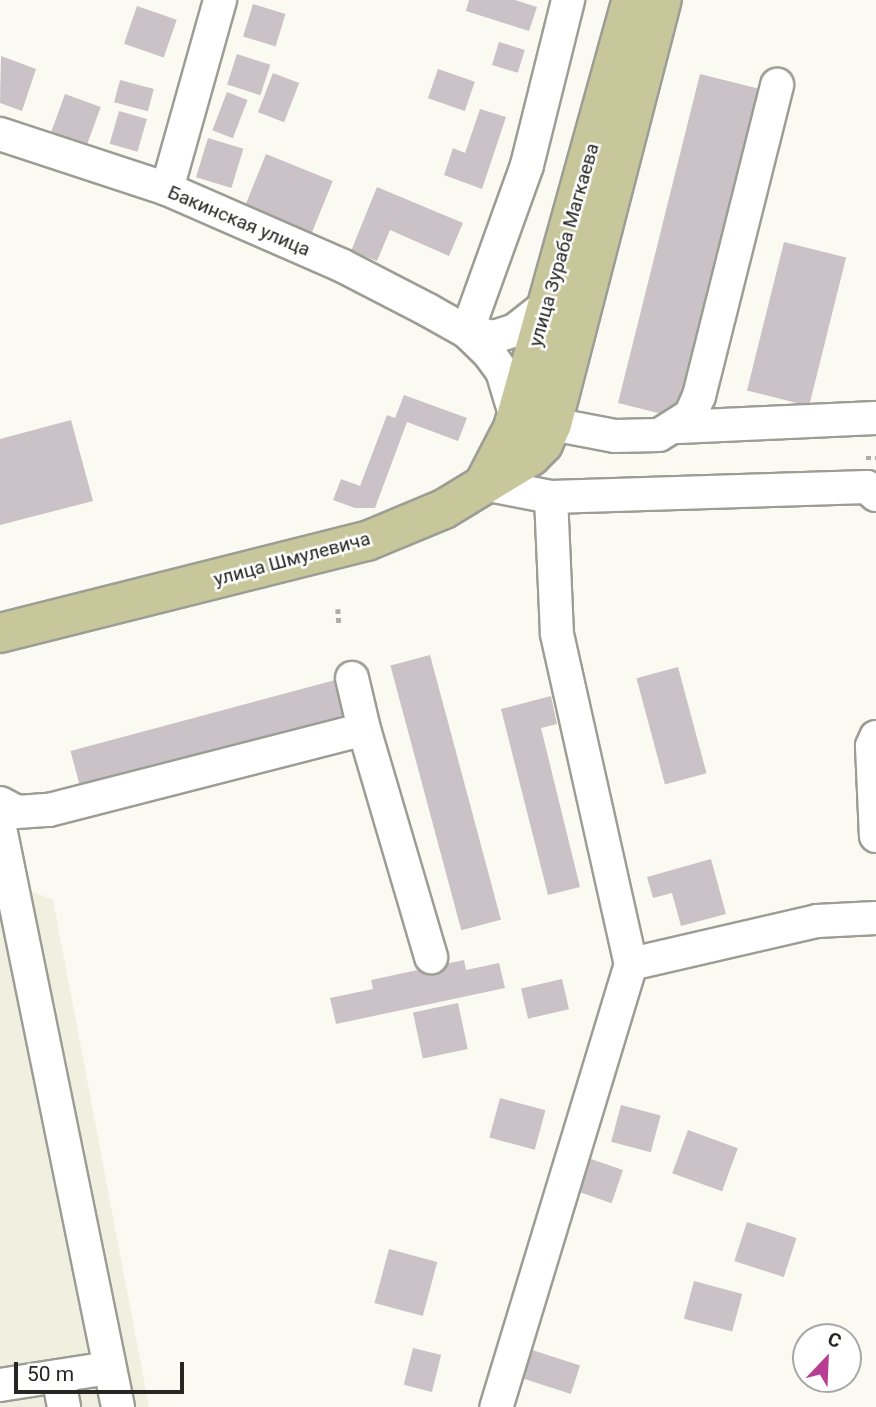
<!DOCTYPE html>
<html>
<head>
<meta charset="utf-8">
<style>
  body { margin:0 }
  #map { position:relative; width:876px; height:1407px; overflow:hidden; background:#fafaf2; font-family:Roboto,sans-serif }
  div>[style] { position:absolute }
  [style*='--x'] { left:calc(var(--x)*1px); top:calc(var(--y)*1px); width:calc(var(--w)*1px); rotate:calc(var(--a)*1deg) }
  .built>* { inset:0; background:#eff0e0 }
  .building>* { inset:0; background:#cac2c6; transform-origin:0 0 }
  .path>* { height:4.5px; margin-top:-2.25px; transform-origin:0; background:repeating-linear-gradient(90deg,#adada7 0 5px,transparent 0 8.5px) }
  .roads { filter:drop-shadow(2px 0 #9c9d95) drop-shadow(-2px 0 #9c9d95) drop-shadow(0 2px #9c9d95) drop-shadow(0 -2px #9c9d95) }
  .minor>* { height:32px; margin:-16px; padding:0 16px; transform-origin:16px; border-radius:16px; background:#fff }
  .major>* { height:38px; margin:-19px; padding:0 19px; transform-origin:19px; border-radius:19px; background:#c7c79b }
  span { translate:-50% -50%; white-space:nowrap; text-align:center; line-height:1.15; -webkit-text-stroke:5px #fff; paint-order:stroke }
  .street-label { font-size:19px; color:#262623 }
  .north { position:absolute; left:792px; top:1323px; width:70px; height:70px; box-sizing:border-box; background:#fff; border:2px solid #a8a8a7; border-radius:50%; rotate:23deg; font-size:19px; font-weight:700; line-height:28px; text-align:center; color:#262623 }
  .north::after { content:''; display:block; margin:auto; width:24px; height:32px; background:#b73e93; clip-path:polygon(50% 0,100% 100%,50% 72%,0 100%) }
  .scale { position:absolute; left:14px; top:1362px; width:170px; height:32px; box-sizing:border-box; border:4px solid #262623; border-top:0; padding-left:9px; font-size:21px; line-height:24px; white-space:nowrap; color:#262623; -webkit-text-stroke:5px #fff; paint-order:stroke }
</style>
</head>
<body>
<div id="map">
  <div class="built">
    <i style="clip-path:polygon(0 838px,14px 884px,53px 900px,149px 1407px,0 1407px)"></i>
  </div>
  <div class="building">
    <i style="clip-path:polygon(469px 0,515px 0,537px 7px,529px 31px,466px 11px)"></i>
    <i style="left:253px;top:4px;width:34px;height:34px;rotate:17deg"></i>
    <i style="left:137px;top:6px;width:42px;height:40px;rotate:19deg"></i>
    <i style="left:499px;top:42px;width:27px;height:24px;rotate:17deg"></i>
    <i style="left:237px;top:54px;width:35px;height:32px;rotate:18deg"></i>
    <i style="clip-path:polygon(1px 56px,36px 69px,22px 111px,0 103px)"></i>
    <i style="left:438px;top:69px;width:39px;height:31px;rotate:19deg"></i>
    <i style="left:273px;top:73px;width:28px;height:42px;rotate:21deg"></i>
    <i style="left:700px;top:74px;width:66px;height:339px;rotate:14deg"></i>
    <i style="left:120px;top:80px;width:35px;height:23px;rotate:15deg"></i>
    <i style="left:227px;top:92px;width:22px;height:41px;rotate:21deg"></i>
    <i style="left:65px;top:94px;width:38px;height:44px;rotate:20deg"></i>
    <i style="clip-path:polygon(480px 109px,506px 117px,482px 189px,444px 175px,453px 148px,465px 153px)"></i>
    <i style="left:119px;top:111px;width:29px;height:34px;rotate:16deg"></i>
    <i style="left:208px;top:138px;width:37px;height:41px;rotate:17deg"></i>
    <i style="left:266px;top:154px;width:72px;height:66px;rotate:22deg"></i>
    <i style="clip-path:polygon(377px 187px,463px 223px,449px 256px,390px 230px,377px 261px,351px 251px)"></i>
    <i style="left:784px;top:242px;width:64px;height:153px;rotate:14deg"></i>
    <i style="clip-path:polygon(404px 395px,467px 418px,458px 441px,407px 422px,375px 508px,355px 508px,333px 500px,341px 479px,360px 486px,387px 415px,395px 418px)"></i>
    <i style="clip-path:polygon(71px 420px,93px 501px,0 525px,0 439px)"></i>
    <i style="left:430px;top:655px;width:274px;height:41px;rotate:75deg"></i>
    <i style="left:678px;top:667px;width:110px;height:43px;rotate:75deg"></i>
    <i style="left:339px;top:679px;width:41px;height:278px;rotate:75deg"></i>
    <i style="clip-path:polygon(551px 696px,557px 724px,541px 728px,580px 887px,548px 895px,501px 709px)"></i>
    <i style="clip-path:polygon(711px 859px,726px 914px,681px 926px,672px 893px,653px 898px,647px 877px)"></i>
    <i style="clip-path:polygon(464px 960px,466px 970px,499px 963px,505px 988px,336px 1024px,330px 998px,373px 989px,371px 980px)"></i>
    <i style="left:562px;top:979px;width:31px;height:42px;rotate:77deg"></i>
    <i style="left:458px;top:1003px;width:47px;height:46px;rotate:78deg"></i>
    <i style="left:500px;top:1098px;width:47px;height:41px;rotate:15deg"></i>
    <i style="left:621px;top:1105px;width:41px;height:38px;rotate:15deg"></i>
    <i style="left:688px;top:1130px;width:53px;height:46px;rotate:20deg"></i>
    <i style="left:588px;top:1158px;width:37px;height:35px;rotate:19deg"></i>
    <i style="left:747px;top:1222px;width:52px;height:41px;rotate:18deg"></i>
    <i style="left:389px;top:1249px;width:50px;height:56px;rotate:15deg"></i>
    <i style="left:694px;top:1281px;width:50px;height:39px;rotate:15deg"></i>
    <i style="left:523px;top:1347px;width:60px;height:30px;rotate:18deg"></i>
    <i style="left:413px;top:1348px;width:29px;height:38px;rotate:14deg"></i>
  </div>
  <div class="path">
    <i style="--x:866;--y:458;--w:10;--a:0"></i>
    <i style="--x:338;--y:609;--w:16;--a:86"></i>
  </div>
  <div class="roads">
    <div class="minor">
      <i style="--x:0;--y:134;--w:176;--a:18.2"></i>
      <i style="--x:167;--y:189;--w:190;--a:23.6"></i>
      <i style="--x:341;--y:265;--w:98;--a:27.3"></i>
      <i style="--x:428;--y:310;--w:45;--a:29.4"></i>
      <i style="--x:467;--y:332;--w:29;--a:44"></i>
      <i style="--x:488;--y:352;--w:24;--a:54"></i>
      <i style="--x:502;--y:371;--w:45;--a:73.2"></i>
      <i style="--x:515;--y:414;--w:14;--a:45"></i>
      <i style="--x:525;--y:424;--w:12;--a:20"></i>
      <i style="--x:536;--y:428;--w:16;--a:-14"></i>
      <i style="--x:552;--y:424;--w:64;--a:10.8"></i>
      <i style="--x:615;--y:436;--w:44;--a:-1.3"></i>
      <i style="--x:659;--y:435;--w:36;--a:-32"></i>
      <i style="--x:690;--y:416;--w:22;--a:-66"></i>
      <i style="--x:699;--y:396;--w:321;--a:-75.9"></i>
      <i style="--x:167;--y:189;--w:196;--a:-74.3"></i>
      <i style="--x:467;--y:332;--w:177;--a:-70.2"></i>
      <i style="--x:527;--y:165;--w:170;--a:-76"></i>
      <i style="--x:467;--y:332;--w:27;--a:10"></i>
      <i style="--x:494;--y:337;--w:22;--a:-18"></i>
      <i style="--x:515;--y:330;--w:42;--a:-38.2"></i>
      <i style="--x:678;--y:427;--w:198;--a:-2.6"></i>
      <i style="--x:484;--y:484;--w:68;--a:11"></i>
      <i style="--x:551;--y:497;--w:137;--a:87.5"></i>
      <i style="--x:557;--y:634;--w:338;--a:77.4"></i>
      <i style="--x:631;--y:964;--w:463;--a:106.9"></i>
      <i style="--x:551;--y:497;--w:316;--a:-1.8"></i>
      <i style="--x:867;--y:487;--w:12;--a:42"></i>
      <i style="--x:352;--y:678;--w:52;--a:76.8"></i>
      <i style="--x:876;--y:737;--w:10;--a:114"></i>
      <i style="--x:872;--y:746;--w:90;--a:87.5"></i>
      <i style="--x:0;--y:803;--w:19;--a:28"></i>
      <i style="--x:17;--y:812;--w:32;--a:-4"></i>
      <i style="--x:49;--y:810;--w:325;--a:-14.4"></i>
      <i style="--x:364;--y:729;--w:238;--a:73.6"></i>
      <i style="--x:0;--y:828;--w:591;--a:78.48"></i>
      <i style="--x:631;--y:964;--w:191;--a:-13"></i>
      <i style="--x:817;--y:921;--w:59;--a:-2.9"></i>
      <i style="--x:58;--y:1376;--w:32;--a:79"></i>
      <i style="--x:0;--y:1385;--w:110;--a:-8.9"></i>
    </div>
    <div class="major">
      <i style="--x:484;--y:484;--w:63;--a:-62.6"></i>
      <i style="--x:513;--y:428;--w:444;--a:-74.5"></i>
      <i style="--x:0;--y:633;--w:378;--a:-14.1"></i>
      <i style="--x:367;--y:541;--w:83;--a:-22.6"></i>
      <i style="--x:444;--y:509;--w:102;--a:-31.3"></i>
      <i style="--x:531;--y:456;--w:17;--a:-45"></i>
      <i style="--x:543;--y:444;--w:22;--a:-66"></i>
      <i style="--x:552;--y:424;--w:438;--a:-75.5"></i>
    </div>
  </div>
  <div class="street-label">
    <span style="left:239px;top:221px;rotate:23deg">Бакинская улица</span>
    <span style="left:564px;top:245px;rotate:-74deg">улица Зураба Магкаева</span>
    <span style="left:292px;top:559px;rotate:-15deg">улица Шмулевича</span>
  </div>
  <div class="north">С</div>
  <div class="scale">50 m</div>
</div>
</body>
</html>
